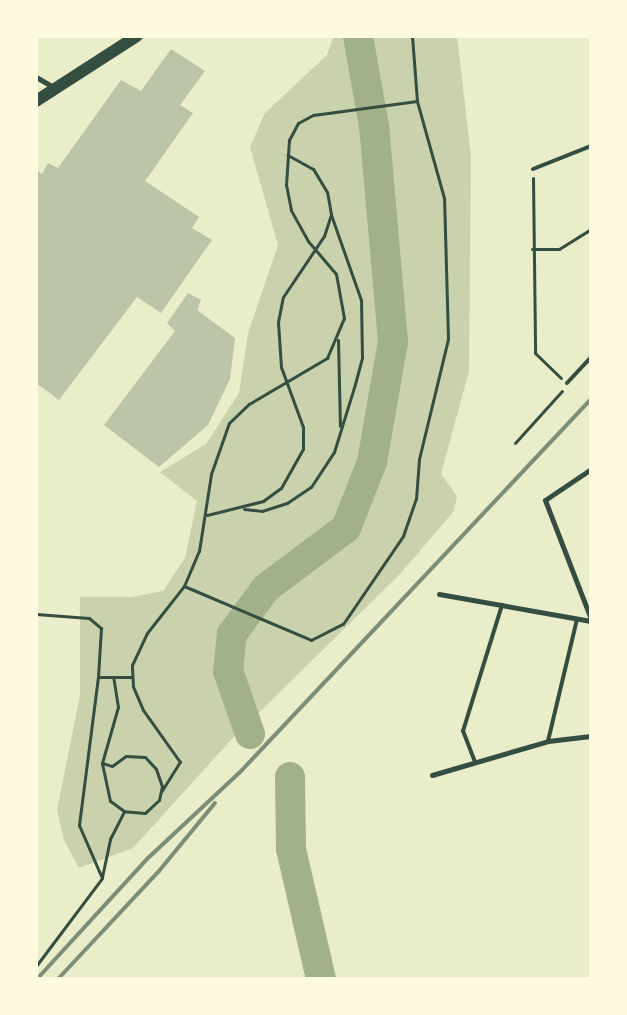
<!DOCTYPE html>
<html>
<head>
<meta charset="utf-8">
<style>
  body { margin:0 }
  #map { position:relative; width:627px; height:1015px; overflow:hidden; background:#e9edc9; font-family:"Work Sans",sans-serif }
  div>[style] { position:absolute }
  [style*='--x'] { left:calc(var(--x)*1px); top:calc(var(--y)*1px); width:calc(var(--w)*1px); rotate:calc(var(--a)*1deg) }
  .green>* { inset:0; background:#cad2ad }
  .river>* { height:30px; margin:-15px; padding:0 15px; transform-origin:15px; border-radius:15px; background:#a3b18a }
  .building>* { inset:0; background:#bcc5a7 }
  .path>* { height:3px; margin:-1.5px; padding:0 1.5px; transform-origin:1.5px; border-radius:1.5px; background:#344e41 }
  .service>* { height:4px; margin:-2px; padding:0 2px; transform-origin:2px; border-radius:2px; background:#344e41 }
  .minor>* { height:5px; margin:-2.5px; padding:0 2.5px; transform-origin:2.5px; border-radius:2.5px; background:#344e41 }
  .primary>* { height:12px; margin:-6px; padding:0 6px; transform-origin:6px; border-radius:6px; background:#344e41 }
  .rail>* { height:4px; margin:-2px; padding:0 2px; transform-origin:2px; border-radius:2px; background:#7c8e77 }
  span { translate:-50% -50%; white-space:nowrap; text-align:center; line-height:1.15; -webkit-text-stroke:4px #fefae0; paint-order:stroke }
  .frame { position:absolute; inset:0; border:38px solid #fefae0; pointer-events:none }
</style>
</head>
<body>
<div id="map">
  <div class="green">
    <i style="clip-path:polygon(334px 36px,457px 36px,471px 156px,469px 371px,441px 474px,457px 496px,454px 511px,400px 574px,230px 741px,133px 848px,79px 868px,64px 840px,57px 810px,80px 695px,80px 597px,132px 597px,163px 591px,185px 558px,197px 501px,160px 472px,206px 444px,239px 393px,248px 333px,278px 245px,250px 147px,265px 113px,327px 55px)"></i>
  </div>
  <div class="river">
    <i style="--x:250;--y:734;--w:67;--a:-109.2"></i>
    <i style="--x:228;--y:671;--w:37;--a:-84"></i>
    <i style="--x:232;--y:634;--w:57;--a:-53.5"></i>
    <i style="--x:266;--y:588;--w:100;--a:-36.9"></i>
    <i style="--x:346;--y:528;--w:71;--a:-68.5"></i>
    <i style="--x:372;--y:462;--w:122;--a:-80.1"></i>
    <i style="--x:393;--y:342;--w:217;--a:-95"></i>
    <i style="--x:374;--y:126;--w:91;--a:-100.1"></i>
    <i style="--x:290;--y:777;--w:72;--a:89.2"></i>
    <i style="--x:291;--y:849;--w:133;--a:77"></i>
  </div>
  <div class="building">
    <i style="clip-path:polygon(171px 49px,205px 71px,180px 105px,193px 113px,145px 181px,199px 217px,192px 228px,212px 240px,161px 313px,137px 297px,59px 400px,36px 383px,36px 170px,42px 174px,48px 163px,58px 168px,121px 80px,141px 91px)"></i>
    <i style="clip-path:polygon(188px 293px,201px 300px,197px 310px,235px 338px,230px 379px,208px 425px,159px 467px,104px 425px,175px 331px,167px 323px)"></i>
  </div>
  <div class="path">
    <i style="--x:533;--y:178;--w:175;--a:89.3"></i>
    <i style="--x:535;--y:353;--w:36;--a:44"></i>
    <i style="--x:532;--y:249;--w:27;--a:0"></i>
    <i style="--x:559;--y:249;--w:38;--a:-32"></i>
    <i style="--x:338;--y:340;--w:86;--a:88.7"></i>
    <i style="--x:515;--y:443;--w:70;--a:-47.9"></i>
    <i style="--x:244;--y:509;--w:18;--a:6"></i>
    <i style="--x:262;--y:511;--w:26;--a:-18"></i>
    <i style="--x:287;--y:503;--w:29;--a:-34"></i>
    <i style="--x:311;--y:487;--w:42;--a:-56.7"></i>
    <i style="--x:334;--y:452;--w:71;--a:-72.8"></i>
    <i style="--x:355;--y:384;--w:28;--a:-75"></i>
    <i style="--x:362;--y:357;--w:57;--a:-91"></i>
    <i style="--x:361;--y:300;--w:90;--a:-109.4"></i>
    <i style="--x:207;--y:515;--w:58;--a:-14"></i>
    <i style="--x:263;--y:501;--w:22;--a:-36"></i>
    <i style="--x:281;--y:488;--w:45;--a:-60.6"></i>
    <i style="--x:303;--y:449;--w:22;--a:-90"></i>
    <i style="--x:303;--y:427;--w:64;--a:-110.1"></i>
    <i style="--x:281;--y:367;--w:45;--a:-93.8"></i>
    <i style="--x:278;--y:322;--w:25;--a:-79"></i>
    <i style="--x:283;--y:297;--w:73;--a:-56.1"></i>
    <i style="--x:324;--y:236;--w:23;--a:-72"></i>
    <i style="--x:331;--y:214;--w:22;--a:-100"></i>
    <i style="--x:327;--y:192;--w:27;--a:-121"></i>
    <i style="--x:313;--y:169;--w:29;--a:-151"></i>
    <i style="--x:184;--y:586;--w:138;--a:23"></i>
    <i style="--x:311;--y:640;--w:36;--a:-27"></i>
    <i style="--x:343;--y:624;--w:107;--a:-55.7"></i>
    <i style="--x:403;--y:536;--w:39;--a:-71"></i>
    <i style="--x:416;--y:499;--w:40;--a:-85.7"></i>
    <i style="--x:419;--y:459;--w:123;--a:-76.4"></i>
    <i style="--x:448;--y:339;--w:141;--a:-91.6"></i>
    <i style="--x:444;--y:198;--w:101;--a:-105.6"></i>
    <i style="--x:417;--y:101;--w:65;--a:-94.4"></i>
    <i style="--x:36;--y:614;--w:53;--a:4.3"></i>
    <i style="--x:89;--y:618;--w:16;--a:40"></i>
    <i style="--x:101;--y:628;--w:49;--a:93.5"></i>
    <i style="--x:98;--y:677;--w:34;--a:0"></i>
    <i style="--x:102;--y:763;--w:10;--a:17"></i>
    <i style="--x:112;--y:766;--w:17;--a:-36"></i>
    <i style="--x:126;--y:756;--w:19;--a:3"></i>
    <i style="--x:145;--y:757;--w:16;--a:47"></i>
    <i style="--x:156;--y:769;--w:18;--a:71"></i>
    <i style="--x:162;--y:786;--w:14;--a:102"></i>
    <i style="--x:159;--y:800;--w:19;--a:137"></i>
    <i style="--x:145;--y:813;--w:21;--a:-175"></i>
    <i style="--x:124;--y:811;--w:17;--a:-144"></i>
    <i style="--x:110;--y:801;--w:39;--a:-102"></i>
    <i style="--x:102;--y:763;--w:58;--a:-74.1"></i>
    <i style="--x:118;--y:707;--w:30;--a:-99"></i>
    <i style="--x:161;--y:792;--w:36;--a:-58"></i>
    <i style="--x:180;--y:762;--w:64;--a:-125.4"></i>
    <i style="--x:143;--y:710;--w:26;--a:-113"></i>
    <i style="--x:133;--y:686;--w:21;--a:-93"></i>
    <i style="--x:132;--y:665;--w:35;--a:-65"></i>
    <i style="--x:147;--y:633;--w:60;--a:-51.8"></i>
    <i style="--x:184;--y:586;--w:38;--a:-67"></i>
    <i style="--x:199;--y:551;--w:78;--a:-81.1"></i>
    <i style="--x:211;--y:474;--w:54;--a:-70.6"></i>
    <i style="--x:229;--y:423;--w:28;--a:-44"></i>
    <i style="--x:249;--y:404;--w:91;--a:-30.5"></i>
    <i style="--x:327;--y:358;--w:43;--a:-67"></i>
    <i style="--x:344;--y:318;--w:45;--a:-100.3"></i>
    <i style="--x:336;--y:274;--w:43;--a:-130.3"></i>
    <i style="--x:308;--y:241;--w:35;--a:-119"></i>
    <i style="--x:291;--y:210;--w:25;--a:-101"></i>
    <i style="--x:286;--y:185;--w:45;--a:-86.2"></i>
    <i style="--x:289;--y:140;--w:19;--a:-62"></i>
    <i style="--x:298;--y:123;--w:17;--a:-28"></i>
    <i style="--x:313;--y:115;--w:105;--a:-7.7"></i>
    <i style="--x:102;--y:877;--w:39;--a:-78"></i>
    <i style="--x:110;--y:839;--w:31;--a:-63"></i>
    <i style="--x:36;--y:966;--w:110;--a:-53.1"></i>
    <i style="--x:102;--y:878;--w:58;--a:-113.5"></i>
    <i style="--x:79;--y:825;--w:149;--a:-82.7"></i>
  </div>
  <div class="service">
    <i style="--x:533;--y:169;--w:62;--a:-21.6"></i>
    <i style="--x:567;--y:383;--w:35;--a:-47"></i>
    <i style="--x:548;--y:741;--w:125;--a:-76.6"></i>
    <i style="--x:475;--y:762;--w:33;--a:-111"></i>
    <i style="--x:463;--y:731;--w:132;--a:-72.8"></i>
  </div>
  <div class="minor">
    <i style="--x:36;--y:77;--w:22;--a:30"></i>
    <i style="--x:591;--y:469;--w:55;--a:146"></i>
    <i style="--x:545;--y:500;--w:128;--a:68.9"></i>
    <i style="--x:439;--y:594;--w:154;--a:10.1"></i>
    <i style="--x:432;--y:775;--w:121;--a:-16.3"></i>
    <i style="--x:548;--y:741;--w:43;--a:-6.6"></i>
  </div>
  <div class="primary">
    <i style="--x:36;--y:101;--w:120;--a:-32.8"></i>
  </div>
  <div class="rail">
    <i style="--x:37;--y:979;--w:163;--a:-47.5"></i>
    <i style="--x:147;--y:859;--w:130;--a:-43.1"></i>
    <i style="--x:242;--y:770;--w:509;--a:-46.75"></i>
    <i style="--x:58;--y:979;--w:148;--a:-46.9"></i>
    <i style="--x:159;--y:871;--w:88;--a:-50.5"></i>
  </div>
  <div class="frame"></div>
</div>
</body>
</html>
